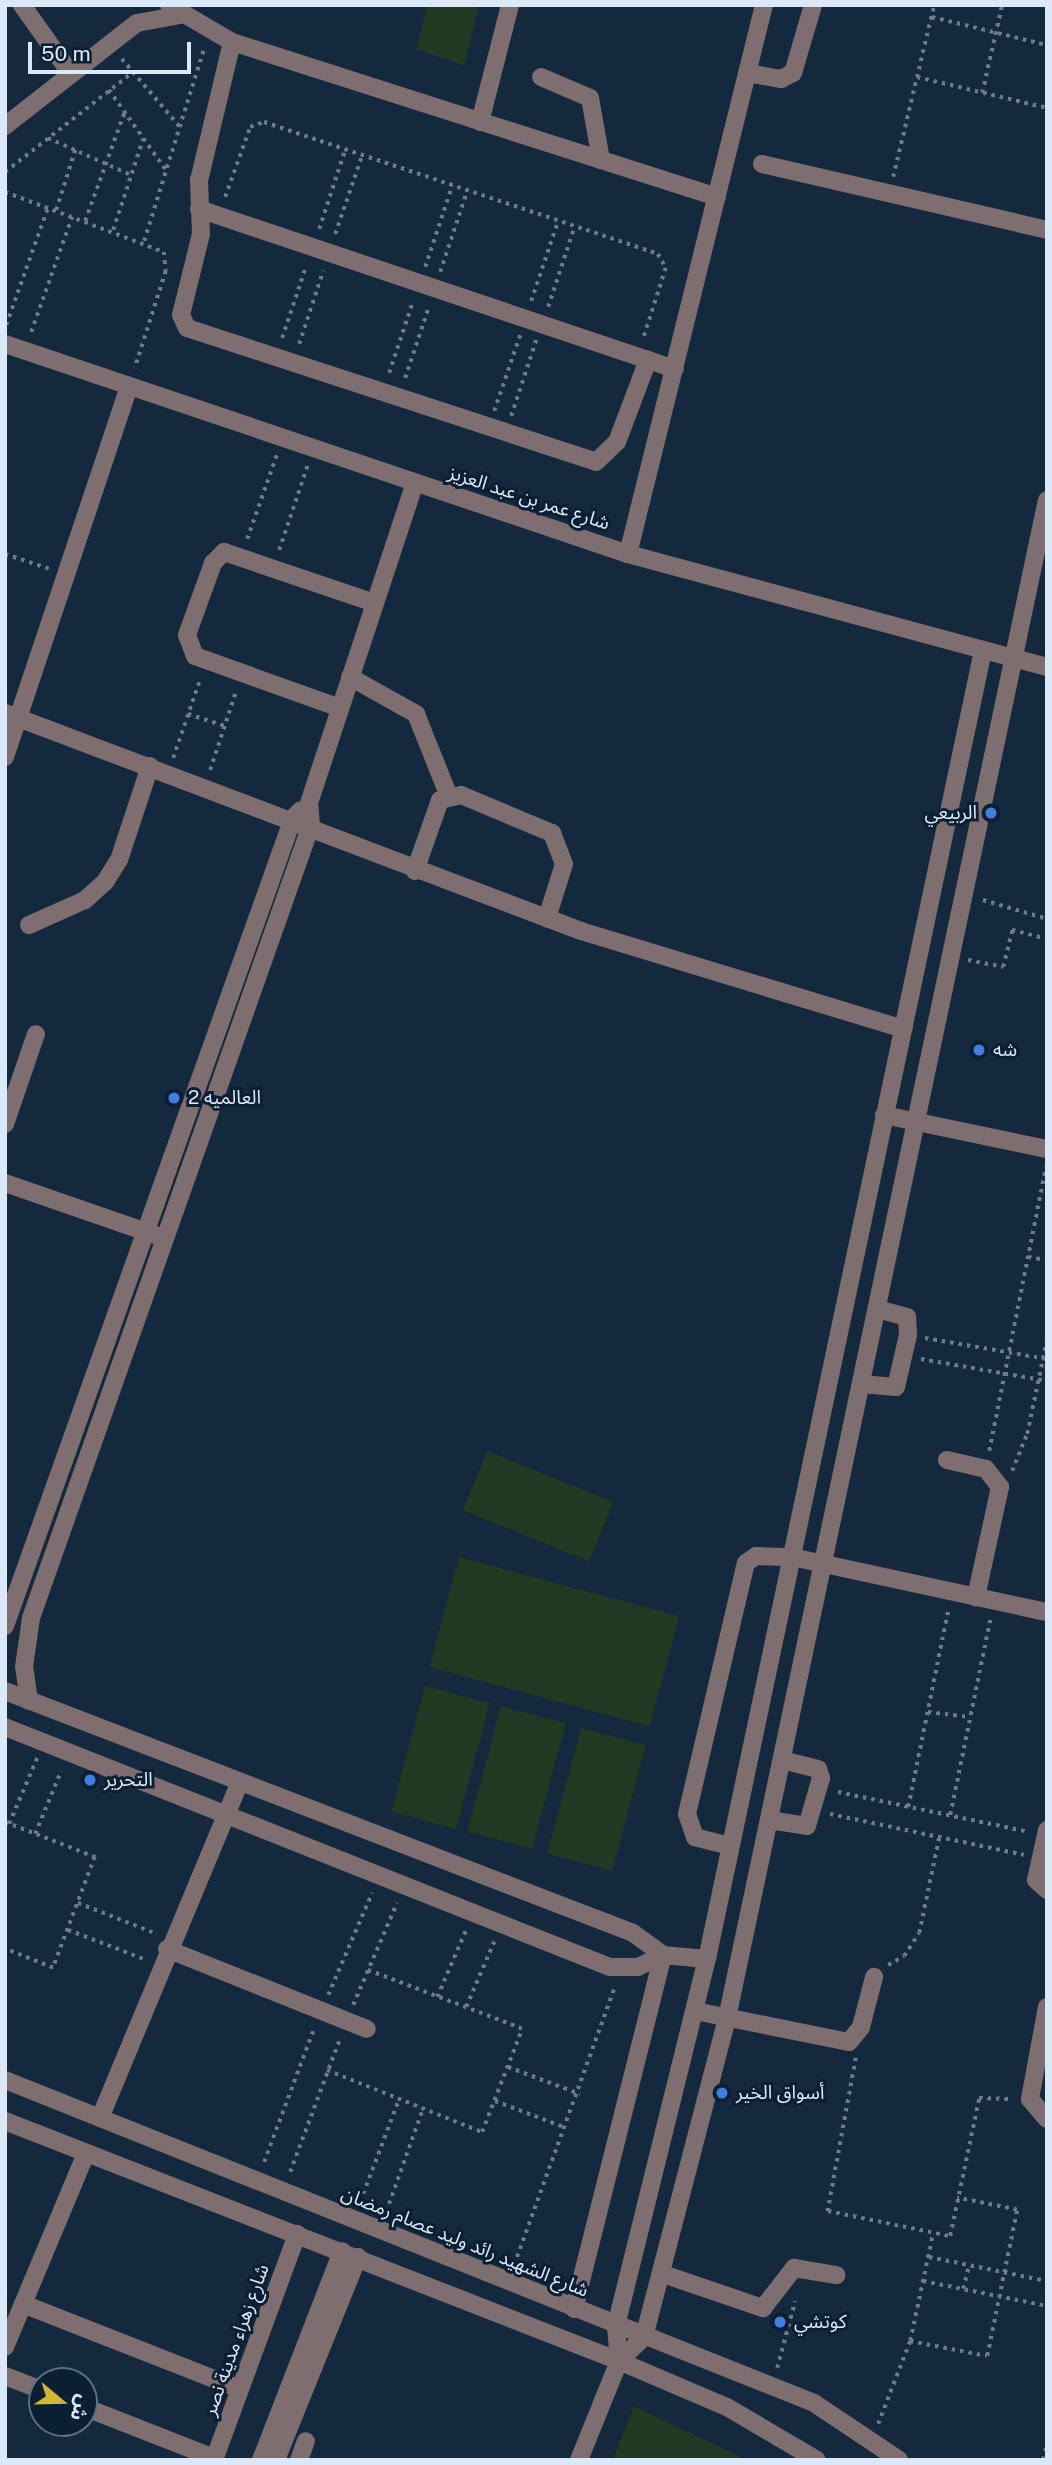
<!DOCTYPE html>
<html>
<head>
<meta charset="utf-8">
<style>
  body { margin:0 }
  #map { position:relative; width:1052px; height:2465px; overflow:hidden; background:#14293e; font-family:"Public Sans","Noto Sans Arabic",sans-serif }
  div>[style] { position:absolute }
  [style*='--x'] { left:calc(var(--x)*1px); top:calc(var(--y)*1px); width:calc(var(--w)*1px); rotate:calc(var(--a)*1deg) }
  .green>* { inset:0; background:#203b21; transform-origin:0 0 }
  .path>* { height:3.5px; margin-top:-1.75px; transform-origin:0; background:repeating-linear-gradient(90deg,#6b7c8f 0 3.5px,transparent 0 8.5px) }
  .minor>* { height:18px; margin:-9px; padding:0 9px; transform-origin:9px; border-radius:9px; background:#7f6e6f }
  .dots>* { width:19px; height:19px; translate:-50% -50%; box-sizing:border-box; border:4px solid #0a1f34; border-radius:50% }
  span { translate:-50% -50%; white-space:nowrap; text-align:center; line-height:1.15; -webkit-text-stroke:6px #0a1f34; paint-order:stroke }
  .street-label { font-size:19px; color:#dbe8f7 }
  .poi-label { font-size:19px; color:#dbe8f7 }
  .right { translate:-100% -50%; text-align:right }
  .left { translate:0 -50%; text-align:left }
  .frame { position:absolute; inset:0; border:7px solid #dbe8f7; pointer-events:none }
  .north { position:absolute; left:28px; top:2367px; width:70px; height:70px; box-sizing:border-box; background:#0a1f34; border:2px solid #5e6f82; border-radius:50%; rotate:109deg; font-size:19px; font-weight:700; line-height:28px; text-align:center; color:#dbe8f7 }
  .north::after { content:''; display:block; margin:auto; width:24px; height:32px; background:#d0b736; clip-path:polygon(50% 0,100% 100%,50% 72%,0 100%) }
  .scale { position:absolute; left:28px; top:42px; width:163px; height:32px; box-sizing:border-box; border:4px solid #dbe8f7; border-top:0; padding-left:9px; font-size:21px; line-height:24px; white-space:nowrap; color:#dbe8f7; -webkit-text-stroke:5px #0a1f34; paint-order:stroke }
</style>
</head>
<body>
<div id="map">
  <div class="green">
    <i style="clip-path:polygon(427px 5px,479px 5px,464px 65px,416px 49px)"></i>
    <i style="left:487px;top:1451px;width:136px;height:64px;rotate:22deg"></i>
    <i style="left:459px;top:1557px;width:228px;height:114px;rotate:15deg"></i>
    <i style="left:425px;top:1686px;width:67px;height:130px;rotate:15deg"></i>
    <i style="left:501px;top:1706px;width:67px;height:130px;rotate:15deg"></i>
    <i style="left:581px;top:1728px;width:67px;height:130px;rotate:15deg"></i>
    <i style="clip-path:polygon(634px 2406px,746px 2460px,613px 2460px)"></i>
  </div>
  <div class="path">
    <i style="--x:932;--y:17;--w:118;--a:13.7"></i>
    <i style="--x:122;--y:59;--w:89;--a:49.5"></i>
    <i style="--x:917;--y:77;--w:134;--a:13.4"></i>
    <i style="--x:109;--y:90;--w:98;--a:54.5"></i>
    <i style="--x:982;--y:93;--w:90;--a:-77.2"></i>
    <i style="--x:48;--y:138;--w:91;--a:24"></i>
    <i style="--x:5;--y:172;--w:162;--a:-38"></i>
    <i style="--x:893;--y:177;--w:177;--a:-76.6"></i>
    <i style="--x:5;--y:192;--w:170;--a:20.7"></i>
    <i style="--x:164;--y:252;--w:19;--a:84"></i>
    <i style="--x:166;--y:271;--w:102;--a:107.7"></i>
    <i style="--x:225;--y:197;--w:74;--a:-70.3"></i>
    <i style="--x:250;--y:127;--w:15;--a:-20"></i>
    <i style="--x:264;--y:122;--w:416;--a:18.5"></i>
    <i style="--x:658;--y:254;--w:16;--a:60"></i>
    <i style="--x:666;--y:268;--w:72;--a:107.7"></i>
    <i style="--x:56;--y:210;--w:63;--a:-72.4"></i>
    <i style="--x:85;--y:221;--w:115;--a:-70.1"></i>
    <i style="--x:319;--y:229;--w:83;--a:-71.8"></i>
    <i style="--x:113;--y:230;--w:96;--a:-71.8"></i>
    <i style="--x:335;--y:234;--w:83;--a:-71.1"></i>
    <i style="--x:144;--y:241;--w:202;--a:-72.7"></i>
    <i style="--x:425;--y:267;--w:85;--a:-71.6"></i>
    <i style="--x:440;--y:272;--w:85;--a:-71.6"></i>
    <i style="--x:531;--y:301;--w:84;--a:-71.4"></i>
    <i style="--x:548;--y:307;--w:83;--a:-71.8"></i>
    <i style="--x:6;--y:325;--w:125;--a:-70.4"></i>
    <i style="--x:31;--y:332;--w:122;--a:-70.4"></i>
    <i style="--x:282;--y:338;--w:76;--a:-71.6"></i>
    <i style="--x:299;--y:344;--w:77;--a:-71.8"></i>
    <i style="--x:389;--y:373;--w:76;--a:-71.6"></i>
    <i style="--x:405;--y:378;--w:76;--a:-71.6"></i>
    <i style="--x:494;--y:411;--w:80;--a:-71.1"></i>
    <i style="--x:511;--y:416;--w:80;--a:-71.8"></i>
    <i style="--x:247;--y:539;--w:90;--a:-70.6"></i>
    <i style="--x:279;--y:550;--w:91;--a:-71.4"></i>
    <i style="--x:5;--y:554;--w:47;--a:18.4"></i>
    <i style="--x:188;--y:714;--w:38;--a:18"></i>
    <i style="--x:173;--y:758;--w:83;--a:-71.1"></i>
    <i style="--x:210;--y:770;--w:83;--a:-71.8"></i>
    <i style="--x:983;--y:900;--w:67;--a:16.5"></i>
    <i style="--x:968;--y:960;--w:36;--a:11"></i>
    <i style="--x:1003;--y:967;--w:38;--a:-76"></i>
    <i style="--x:1012;--y:930;--w:36;--a:14"></i>
    <i style="--x:1028;--y:1257;--w:19;--a:9"></i>
    <i style="--x:925;--y:1338;--w:124;--a:9.8"></i>
    <i style="--x:921;--y:1359;--w:128;--a:9.9"></i>
    <i style="--x:989;--y:1451;--w:290;--a:-78.7"></i>
    <i style="--x:1012;--y:1471;--w:40;--a:-68"></i>
    <i style="--x:1027;--y:1434;--w:98;--a:-78.2"></i>
    <i style="--x:928;--y:1712;--w:42;--a:6.8"></i>
    <i style="--x:838;--y:1792;--w:195;--a:11.8"></i>
    <i style="--x:908;--y:1807;--w:200;--a:-78.5"></i>
    <i style="--x:830;--y:1814;--w:198;--a:11.9"></i>
    <i style="--x:950;--y:1815;--w:199;--a:-78.4"></i>
    <i style="--x:5;--y:1822;--w:97;--a:21.3"></i>
    <i style="--x:95;--y:1857;--w:119;--a:110.7"></i>
    <i style="--x:53;--y:1968;--w:52;--a:-158.4"></i>
    <i style="--x:9;--y:1824;--w:72;--a:-67"></i>
    <i style="--x:35;--y:1834;--w:68;--a:-67.6"></i>
    <i style="--x:78;--y:1903;--w:85;--a:21.4"></i>
    <i style="--x:68;--y:1930;--w:81;--a:20.9"></i>
    <i style="--x:888;--y:1965;--w:18;--a:-29"></i>
    <i style="--x:904;--y:1956;--w:27;--a:-57"></i>
    <i style="--x:919;--y:1933;--w:98;--a:-78.2"></i>
    <i style="--x:328;--y:1995;--w:111;--a:-66.7"></i>
    <i style="--x:437;--y:1997;--w:73;--a:-66.6"></i>
    <i style="--x:353;--y:2005;--w:111;--a:-66.7"></i>
    <i style="--x:466;--y:2007;--w:71;--a:-66.7"></i>
    <i style="--x:856;--y:2058;--w:156;--a:100.4"></i>
    <i style="--x:828;--y:2211;--w:125;--a:11.6"></i>
    <i style="--x:950;--y:2236;--w:141;--a:-78.1"></i>
    <i style="--x:979;--y:2098;--w:32;--a:2"></i>
    <i style="--x:508;--y:2067;--w:77;--a:20.6"></i>
    <i style="--x:327;--y:2070;--w:167;--a:21.8"></i>
    <i style="--x:482;--y:2132;--w:110;--a:-68.8"></i>
    <i style="--x:522;--y:2029;--w:166;--a:-159.2"></i>
    <i style="--x:495;--y:2101;--w:76;--a:20.8"></i>
    <i style="--x:264;--y:2162;--w:143;--a:-69.5"></i>
    <i style="--x:290;--y:2172;--w:143;--a:-69.5"></i>
    <i style="--x:360;--y:2202;--w:110;--a:-69.3"></i>
    <i style="--x:386;--y:2212;--w:110;--a:-70.4"></i>
    <i style="--x:929;--y:2257;--w:120;--a:11.5"></i>
    <i style="--x:514;--y:2265;--w:297;--a:-70.1"></i>
    <i style="--x:923;--y:2281;--w:126;--a:11.4"></i>
    <i style="--x:963;--y:2289;--w:25;--a:-76"></i>
    <i style="--x:910;--y:2341;--w:78;--a:11"></i>
    <i style="--x:987;--y:2356;--w:149;--a:-78.4"></i>
    <i style="--x:1017;--y:2210;--w:61;--a:-168.7"></i>
    <i style="--x:777;--y:2368;--w:69;--a:-75"></i>
    <i style="--x:878;--y:2424;--w:89;--a:-68.9"></i>
    <i style="--x:910;--y:2341;--w:110;--a:-78"></i>
    <i style="--x:1043;--y:2460;--w:18;--a:-77"></i>
  </div>
  <div class="minor">
    <i style="--x:22;--y:5;--w:85;--a:54.6"></i>
    <i style="--x:169;--y:5;--w:73;--a:30.4"></i>
    <i style="--x:232;--y:42;--w:509;--a:17.72"></i>
    <i style="--x:232;--y:42;--w:142;--a:103.4"></i>
    <i style="--x:199;--y:180;--w:54;--a:87.9"></i>
    <i style="--x:201;--y:234;--w:83;--a:103.9"></i>
    <i style="--x:181;--y:315;--w:14;--a:65"></i>
    <i style="--x:187;--y:328;--w:430;--a:18.1"></i>
    <i style="--x:596;--y:462;--w:29;--a:-44"></i>
    <i style="--x:617;--y:442;--w:88;--a:-69.3"></i>
    <i style="--x:747;--y:73;--w:35;--a:10"></i>
    <i style="--x:781;--y:79;--w:13;--a:-27"></i>
    <i style="--x:793;--y:73;--w:71;--a:-73.6"></i>
    <i style="--x:541;--y:77;--w:53;--a:23.2"></i>
    <i style="--x:590;--y:98;--w:63;--a:79.9"></i>
    <i style="--x:480;--y:122;--w:121;--a:-75.6"></i>
    <i style="--x:5;--y:126;--w:167;--a:-38"></i>
    <i style="--x:137;--y:23;--w:44;--a:-10.5"></i>
    <i style="--x:762;--y:164;--w:293;--a:13"></i>
    <i style="--x:199;--y:209;--w:502;--a:18.58"></i>
    <i style="--x:5;--y:344;--w:657;--a:18.63"></i>
    <i style="--x:628;--y:554;--w:434;--a:15.1"></i>
    <i style="--x:628;--y:554;--w:566;--a:-76.09"></i>
    <i style="--x:350;--y:677;--w:76;--a:29.3"></i>
    <i style="--x:416;--y:714;--w:86;--a:68.2"></i>
    <i style="--x:340;--y:708;--w:154;--a:-160.3"></i>
    <i style="--x:195;--y:656;--w:22;--a:-111"></i>
    <i style="--x:187;--y:635;--w:77;--a:-70.1"></i>
    <i style="--x:213;--y:563;--w:16;--a:-45"></i>
    <i style="--x:224;--y:552;--w:159;--a:18.7"></i>
    <i style="--x:5;--y:713;--w:616;--a:20.73"></i>
    <i style="--x:581;--y:931;--w:337;--a:16.9"></i>
    <i style="--x:5;--y:757;--w:390;--a:-71.5"></i>
    <i style="--x:415;--y:871;--w:75;--a:-70.6"></i>
    <i style="--x:440;--y:800;--w:22;--a:-13"></i>
    <i style="--x:461;--y:795;--w:99;--a:22.7"></i>
    <i style="--x:552;--y:833;--w:33;--a:69"></i>
    <i style="--x:564;--y:864;--w:57;--a:107.5"></i>
    <i style="--x:29;--y:925;--w:61;--a:-24.1"></i>
    <i style="--x:85;--y:900;--w:27;--a:-42"></i>
    <i style="--x:105;--y:882;--w:26;--a:-58"></i>
    <i style="--x:119;--y:860;--w:99;--a:-71.7"></i>
    <i style="--x:884;--y:1115;--w:167;--a:11.8"></i>
    <i style="--x:5;--y:1124;--w:95;--a:-71"></i>
    <i style="--x:5;--y:1183;--w:162;--a:19.1"></i>
    <i style="--x:861;--y:1384;--w:35;--a:5"></i>
    <i style="--x:896;--y:1387;--w:53;--a:-77"></i>
    <i style="--x:908;--y:1335;--w:18;--a:-93"></i>
    <i style="--x:907;--y:1317;--w:31;--a:-165"></i>
    <i style="--x:947;--y:1460;--w:40;--a:13"></i>
    <i style="--x:986;--y:1469;--w:23;--a:52"></i>
    <i style="--x:1000;--y:1487;--w:113;--a:102.3"></i>
    <i style="--x:5;--y:1626;--w:858;--a:-70.38"></i>
    <i style="--x:293;--y:818;--w:11;--a:-45"></i>
    <i style="--x:5;--y:1691;--w:673;--a:21.07"></i>
    <i style="--x:633;--y:1933;--w:37;--a:36"></i>
    <i style="--x:663;--y:1955;--w:44;--a:5.2"></i>
    <i style="--x:29;--y:1701;--w:34;--a:-98"></i>
    <i style="--x:24;--y:1667;--w:49;--a:-81.9"></i>
    <i style="--x:31;--y:1618;--w:841;--a:-70.55"></i>
    <i style="--x:311;--y:825;--w:22;--a:-95"></i>
    <i style="--x:309;--y:803;--w:337;--a:-71.7"></i>
    <i style="--x:5;--y:1727;--w:651;--a:21.64"></i>
    <i style="--x:610;--y:1967;--w:28;--a:0"></i>
    <i style="--x:638;--y:1967;--w:28;--a:-26"></i>
    <i style="--x:769;--y:1820;--w:38;--a:9"></i>
    <i style="--x:807;--y:1826;--w:50;--a:-73.7"></i>
    <i style="--x:821;--y:1778;--w:9;--a:-108"></i>
    <i style="--x:818;--y:1769;--w:37;--a:-166"></i>
    <i style="--x:1047;--y:1830;--w:51;--a:102.4"></i>
    <i style="--x:1036;--y:1880;--w:15;--a:42"></i>
    <i style="--x:730;--y:1846;--w:36;--a:-166"></i>
    <i style="--x:695;--y:1837;--w:24;--a:-109"></i>
    <i style="--x:687;--y:1814;--w:258;--a:-76.8"></i>
    <i style="--x:746;--y:1563;--w:12;--a:-35"></i>
    <i style="--x:756;--y:1556;--w:36;--a:2"></i>
    <i style="--x:792;--y:1557;--w:261;--a:12.2"></i>
    <i style="--x:167;--y:1949;--w:215;--a:21.8"></i>
    <i style="--x:1047;--y:2007;--w:94;--a:100.5"></i>
    <i style="--x:1030;--y:2099;--w:26;--a:50"></i>
    <i style="--x:695;--y:2011;--w:157;--a:11.4"></i>
    <i style="--x:849;--y:2042;--w:19;--a:-51"></i>
    <i style="--x:861;--y:2027;--w:52;--a:-75.4"></i>
    <i style="--x:5;--y:2080;--w:871;--a:21.76"></i>
    <i style="--x:814;--y:2403;--w:102;--a:33.8"></i>
    <i style="--x:100;--y:2118;--w:360;--a:-67.4"></i>
    <i style="--x:5;--y:2121;--w:659;--a:21.35"></i>
    <i style="--x:619;--y:2361;--w:117;--a:23.1"></i>
    <i style="--x:727;--y:2407;--w:104;--a:30.5"></i>
    <i style="--x:663;--y:2274;--w:106;--a:18.8"></i>
    <i style="--x:763;--y:2308;--w:51;--a:-52.2"></i>
    <i style="--x:794;--y:2268;--w:43;--a:9.5"></i>
    <i style="--x:23;--y:2304;--w:233;--a:21.4"></i>
    <i style="--x:574;--y:2309;--w:365;--a:-75.9"></i>
    <i style="--x:5;--y:2347;--w:210;--a:-67.3"></i>
    <i style="--x:619;--y:2361;--w:35;--a:-95"></i>
    <i style="--x:616;--y:2326;--w:378;--a:-76.1"></i>
    <i style="--x:707;--y:1959;--w:1338;--a:-78.09"></i>
    <i style="--x:5;--y:2376;--w:40;--a:21"></i>
    <i style="--x:84;--y:2407;--w:140;--a:21.4"></i>
    <i style="--x:214;--y:2460;--w:241;--a:-69.8"></i>
    <i style="--x:261;--y:2460;--w:224;--a:-68.8"></i>
    <i style="--x:276;--y:2460;--w:219;--a:-68"></i>
    <i style="--x:299;--y:2460;--w:20;--a:-70"></i>
    <i style="--x:579;--y:2460;--w:107;--a:-68"></i>
    <i style="--x:619;--y:2361;--w:35;--a:-44"></i>
    <i style="--x:644;--y:2337;--w:330;--a:-75.4"></i>
    <i style="--x:727;--y:2018;--w:1551;--a:-78.1"></i>
  </div>
  <div class="dots">
    <i style="left:991px;top:813px;background:#3f7fe0"></i>
    <i style="left:979px;top:1050px;background:#3f7fe0"></i>
    <i style="left:174px;top:1098px;background:#3f7fe0"></i>
    <i style="left:90px;top:1780px;background:#3f7fe0"></i>
    <i style="left:722px;top:2093px;background:#3f7fe0"></i>
    <i style="left:780px;top:2322px;background:#3f7fe0"></i>
  </div>
  <div class="street-label">
    <span style="left:529px;top:498px;rotate:18deg">شارع عمر بن عبد العزيز</span>
    <span style="left:465px;top:2242px;rotate:22deg">شارع الشهيد رائد وليد عصام رمضان</span>
    <span style="left:236px;top:2340px;rotate:-70deg">شارع زهراء مدينة نصر</span>
  </div>
  <div class="poi-label">
    <span class="right" style="left:977px;top:813px">الربيعي</span>
    <span class="left" style="left:993px;top:1050px">شه</span>
    <span class="left" style="left:188px;top:1098px">العالميه 2</span>
    <span class="left" style="left:104px;top:1780px">التحرير</span>
    <span class="left" style="left:736px;top:2093px">أسواق الخير</span>
    <span class="left" style="left:794px;top:2322px">كوتشي</span>
  </div>
  <div class="frame"></div>
  <div class="north">ش</div>
  <div class="scale">50 m</div>
</div>
</body>
</html>
